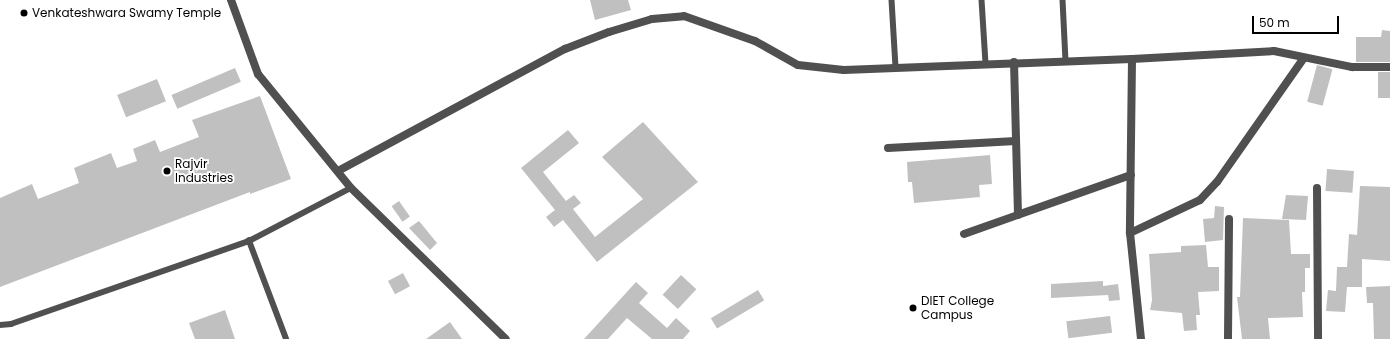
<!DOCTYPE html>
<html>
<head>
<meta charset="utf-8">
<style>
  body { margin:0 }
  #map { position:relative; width:1390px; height:339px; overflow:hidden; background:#fff; font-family:Poppins,sans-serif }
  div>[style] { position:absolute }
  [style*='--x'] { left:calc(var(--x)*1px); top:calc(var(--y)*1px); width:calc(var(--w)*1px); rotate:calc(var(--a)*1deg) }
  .building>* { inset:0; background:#c0c0c0; transform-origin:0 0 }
  .service>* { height:5.5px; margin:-2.75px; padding:0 2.75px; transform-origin:2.75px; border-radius:2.75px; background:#505050 }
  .minor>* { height:8px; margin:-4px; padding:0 4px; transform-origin:4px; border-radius:4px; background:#505050 }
  .tertiary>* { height:8px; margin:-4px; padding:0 4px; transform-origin:4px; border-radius:4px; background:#505050 }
  .dots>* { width:11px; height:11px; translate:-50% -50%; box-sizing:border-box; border:2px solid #fff; border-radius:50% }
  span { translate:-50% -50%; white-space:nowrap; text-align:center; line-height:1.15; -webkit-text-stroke:3.5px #fff; paint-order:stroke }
  .poi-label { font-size:12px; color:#000 }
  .left { translate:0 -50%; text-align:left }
  .scale { position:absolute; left:1252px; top:16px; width:87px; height:18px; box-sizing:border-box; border:2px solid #000; border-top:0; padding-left:5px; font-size:12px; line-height:14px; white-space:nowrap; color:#000; -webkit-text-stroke:3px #fff; paint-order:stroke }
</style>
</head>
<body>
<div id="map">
  <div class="building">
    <i style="clip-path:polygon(590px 0,628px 0,631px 10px,595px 20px)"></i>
    <i style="clip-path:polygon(1382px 30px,1390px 31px,1390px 62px,1356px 62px,1356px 37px,1381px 37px)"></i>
    <i style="left:1317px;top:65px;width:16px;height:38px;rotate:15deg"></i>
    <i style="left:235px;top:68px;width:15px;height:69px;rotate:67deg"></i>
    <i style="left:1378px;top:72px;width:12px;height:26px"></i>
    <i style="left:157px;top:79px;width:24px;height:43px;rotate:68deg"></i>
    <i style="clip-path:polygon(260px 96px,291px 179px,250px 194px,250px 192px,0 287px,0 198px,32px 184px,38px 199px,79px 183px,74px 168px,111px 153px,117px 168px,137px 161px,133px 149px,155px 140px,160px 152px,199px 137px,192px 120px)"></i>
    <i style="clip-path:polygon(643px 122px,698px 182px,597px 262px,563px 220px,554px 227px,546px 217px,555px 210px,521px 168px,568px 130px,579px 143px,543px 172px,566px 201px,574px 195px,581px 203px,573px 209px,595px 237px,643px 199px,602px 157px)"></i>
    <i style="clip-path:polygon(990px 155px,992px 184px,979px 185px,980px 197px,914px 203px,912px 182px,908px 182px,907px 162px)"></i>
    <i style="left:1327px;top:169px;width:27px;height:22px;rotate:4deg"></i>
    <i style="clip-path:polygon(1360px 186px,1390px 187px,1390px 261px,1362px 259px,1362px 287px,1347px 287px,1345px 312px,1326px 311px,1328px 290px,1336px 291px,1337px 267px,1347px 267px,1349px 234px,1357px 235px)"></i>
    <i style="clip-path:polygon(1286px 195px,1308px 196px,1306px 220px,1282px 219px)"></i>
    <i style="left:399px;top:201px;width:19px;height:9px;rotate:55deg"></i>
    <i style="clip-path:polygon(1215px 206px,1224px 207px,1223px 240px,1205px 242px,1203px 219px,1214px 218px)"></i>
    <i style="clip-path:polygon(1243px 218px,1289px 220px,1291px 254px,1310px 254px,1310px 268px,1305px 268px,1305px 292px,1302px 292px,1303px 317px,1268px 318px,1270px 339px,1242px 339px,1237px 297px,1240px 297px)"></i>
    <i style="clip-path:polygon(419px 221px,437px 243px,430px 250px,409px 228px)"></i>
    <i style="clip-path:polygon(1206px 245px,1208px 267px,1219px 267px,1219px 291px,1198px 292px,1200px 315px,1196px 315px,1197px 330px,1184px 331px,1182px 313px,1150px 310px,1152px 300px,1149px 254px,1181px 252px,1181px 246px)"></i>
    <i style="left:403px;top:273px;width:15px;height:17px;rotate:62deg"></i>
    <i style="left:681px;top:275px;width:21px;height:27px;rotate:43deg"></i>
    <i style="clip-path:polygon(1103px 281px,1103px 286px,1118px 284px,1120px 300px,1109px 301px,1108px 295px,1051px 298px,1051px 284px)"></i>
    <i style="clip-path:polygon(636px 282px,648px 293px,639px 303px,667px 328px,676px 318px,690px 331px,683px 339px,652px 339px,627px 318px,608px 339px,584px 339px)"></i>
    <i style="clip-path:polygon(1390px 286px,1390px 339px,1374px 339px,1373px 303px,1367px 303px,1366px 287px)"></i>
    <i style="left:758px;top:290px;width:12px;height:55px;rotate:59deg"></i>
    <i style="clip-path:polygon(225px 310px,235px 339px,195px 339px,189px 323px)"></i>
    <i style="left:1110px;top:316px;width:17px;height:44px;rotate:83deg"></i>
    <i style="clip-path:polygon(450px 322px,462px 339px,426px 339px)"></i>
  </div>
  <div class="service">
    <i style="--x:892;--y:0;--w:67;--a:86.6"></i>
    <i style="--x:982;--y:0;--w:63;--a:86.4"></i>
    <i style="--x:1063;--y:0;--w:61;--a:87.2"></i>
    <i style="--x:0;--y:325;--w:11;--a:-5"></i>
    <i style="--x:11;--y:324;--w:252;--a:-19.2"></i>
    <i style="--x:286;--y:339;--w:105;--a:-110.7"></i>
    <i style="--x:249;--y:241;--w:115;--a:-27.5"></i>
  </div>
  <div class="minor">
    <i style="--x:1132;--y:59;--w:142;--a:-3.2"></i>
    <i style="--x:1274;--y:51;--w:80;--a:11.6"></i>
    <i style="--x:1352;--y:67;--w:38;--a:0"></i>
    <i style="--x:1014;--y:62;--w:153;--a:88.5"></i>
    <i style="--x:888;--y:148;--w:128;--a:-3.1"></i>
    <i style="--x:338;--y:171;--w:258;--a:-28.3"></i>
    <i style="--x:565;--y:49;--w:47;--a:-21.1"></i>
    <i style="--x:609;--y:32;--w:45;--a:-16.8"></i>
    <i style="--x:652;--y:19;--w:32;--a:-5"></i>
    <i style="--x:684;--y:16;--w:75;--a:19.4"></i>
    <i style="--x:755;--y:41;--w:49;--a:29.2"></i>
    <i style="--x:798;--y:65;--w:46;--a:6.2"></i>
    <i style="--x:844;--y:70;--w:288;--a:-2.2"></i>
    <i style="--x:1132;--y:59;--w:174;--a:90.7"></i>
    <i style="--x:1317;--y:188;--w:151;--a:89.6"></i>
    <i style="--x:964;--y:234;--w:177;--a:-19.5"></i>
    <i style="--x:1141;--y:339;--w:107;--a:-95.9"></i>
    <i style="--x:1130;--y:233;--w:77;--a:-25.2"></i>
    <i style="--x:1200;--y:200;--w:25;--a:-47"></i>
    <i style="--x:1217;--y:182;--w:150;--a:-55"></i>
    <i style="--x:1228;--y:339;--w:120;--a:-89.5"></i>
  </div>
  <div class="tertiary">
    <i style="--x:231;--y:0;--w:79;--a:70"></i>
    <i style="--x:258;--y:74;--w:147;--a:50.8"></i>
    <i style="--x:351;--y:188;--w:216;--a:44.3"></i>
  </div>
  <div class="dots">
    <i style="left:24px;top:13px;background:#000"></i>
    <i style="left:167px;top:171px;background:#000"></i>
    <i style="left:913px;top:308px;background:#000"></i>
  </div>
  <div class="poi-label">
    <span class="left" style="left:32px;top:13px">Venkateshwara Swamy Temple</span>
    <span class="left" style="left:175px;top:171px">Rajvir<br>Industries</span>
    <span class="left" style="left:921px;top:308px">DIET College<br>Campus</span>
  </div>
  <div class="scale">50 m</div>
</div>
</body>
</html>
